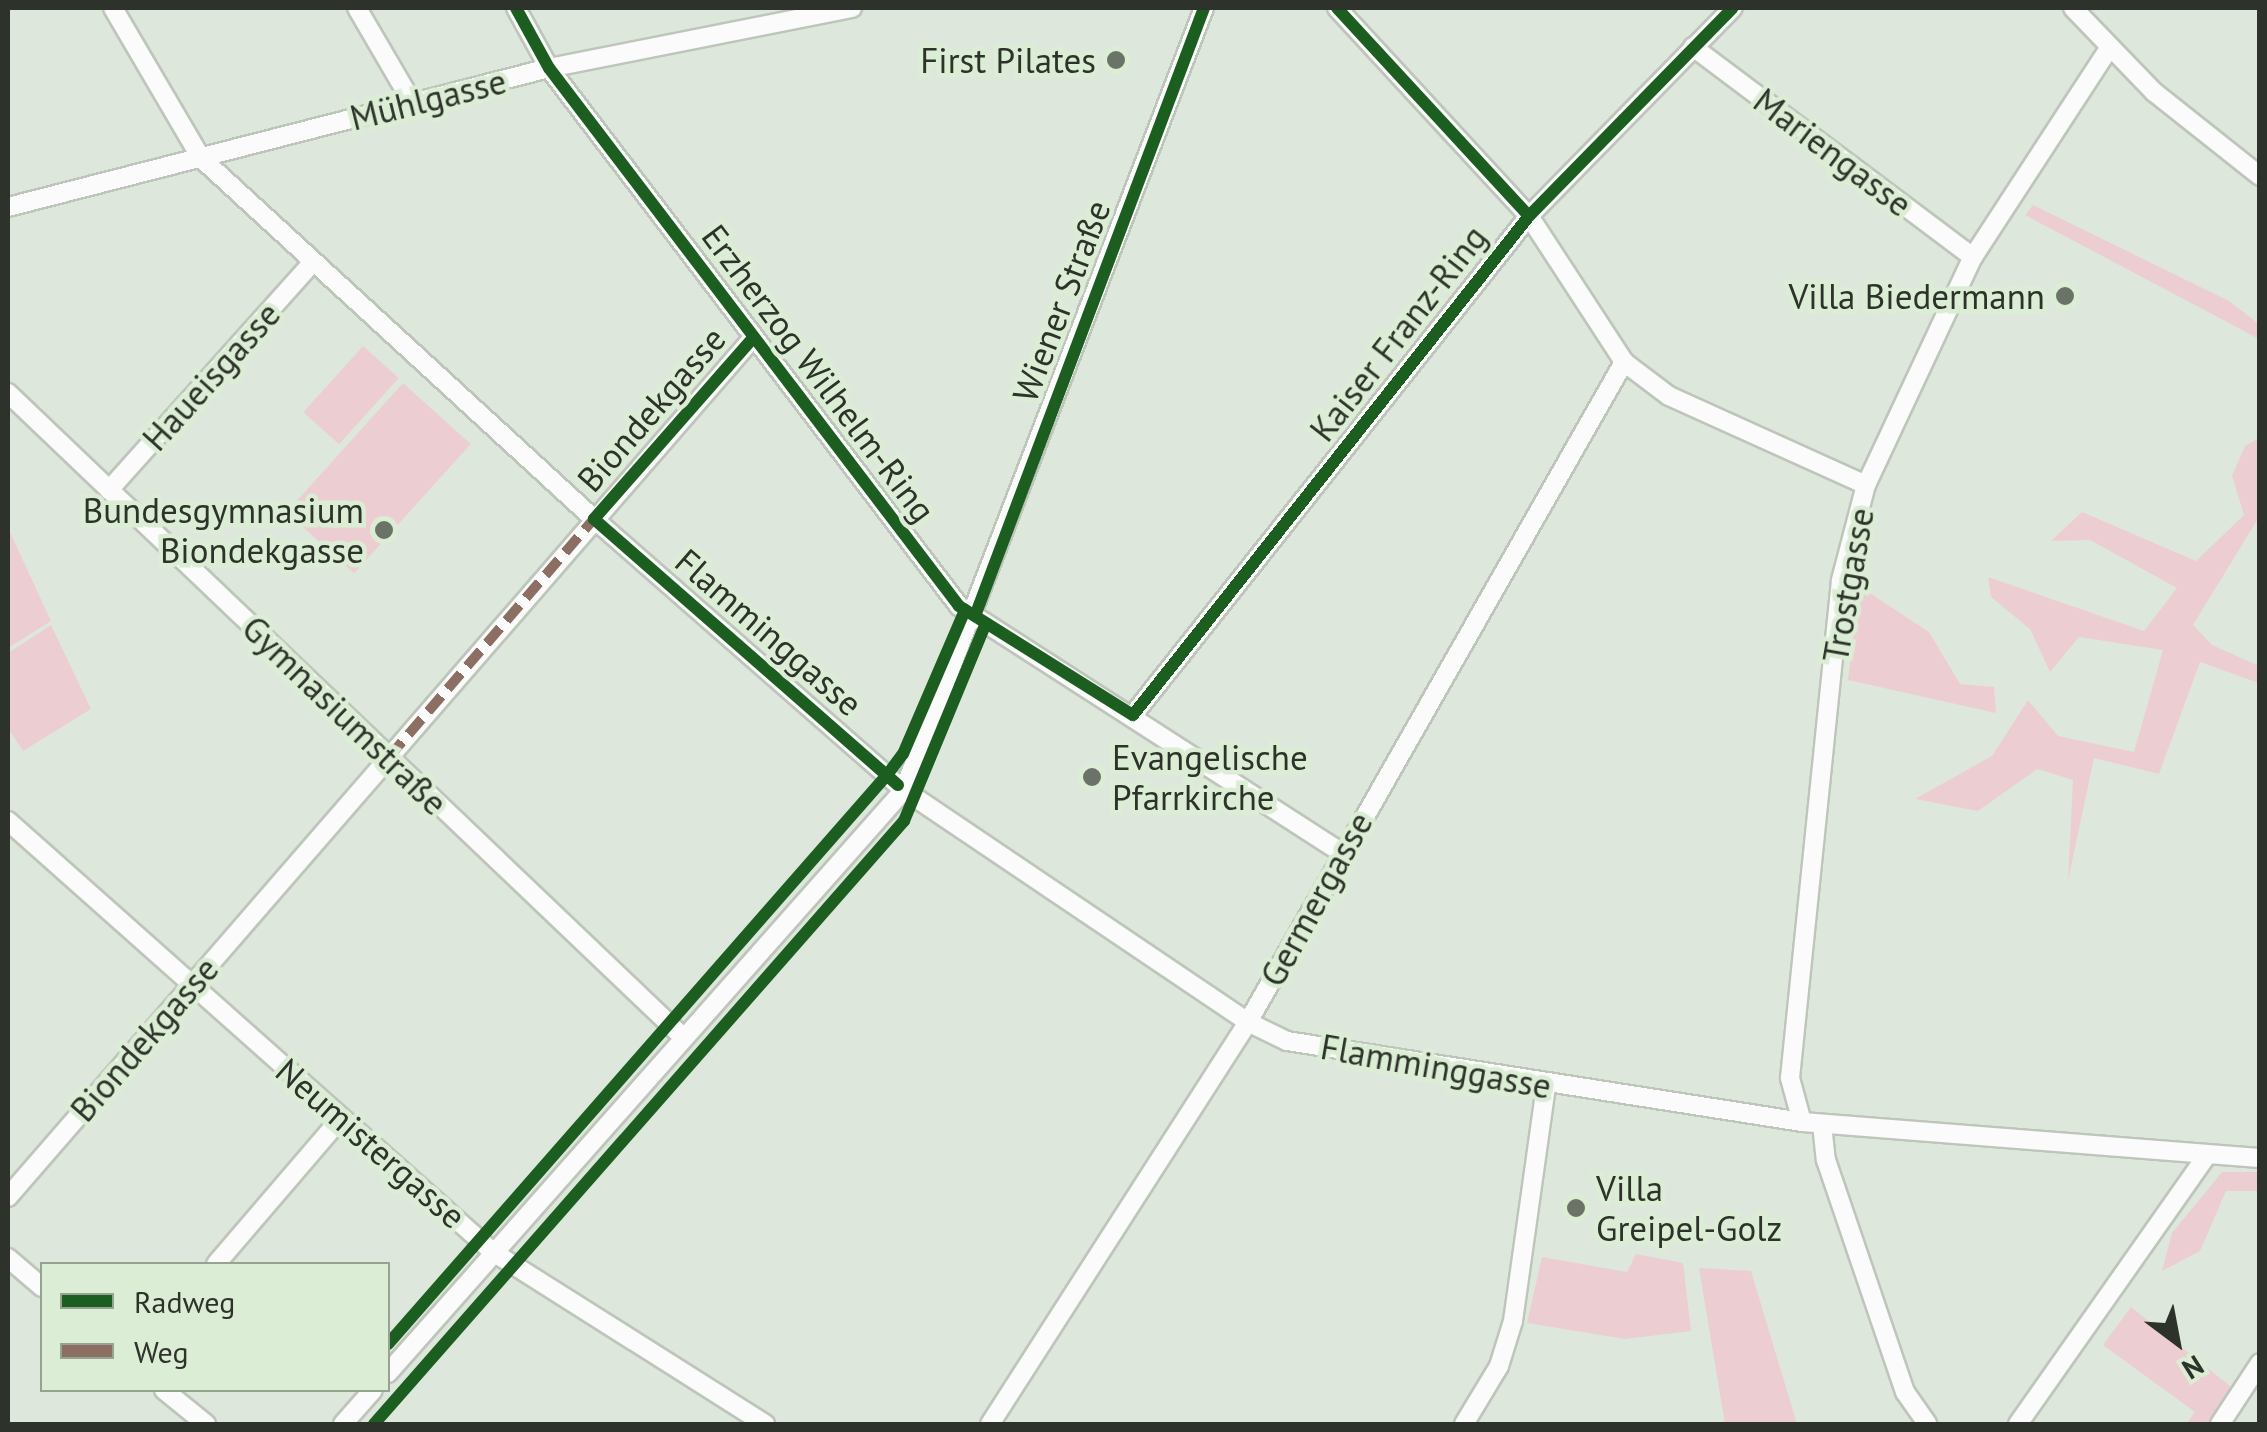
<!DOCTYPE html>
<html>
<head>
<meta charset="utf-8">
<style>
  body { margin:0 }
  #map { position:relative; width:2267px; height:1432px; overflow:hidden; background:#dee7db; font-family:"PT Sans",sans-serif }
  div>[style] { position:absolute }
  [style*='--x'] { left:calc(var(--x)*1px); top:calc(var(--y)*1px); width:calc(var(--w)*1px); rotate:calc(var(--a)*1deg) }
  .green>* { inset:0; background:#ecced2; transform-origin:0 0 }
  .roads { filter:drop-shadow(2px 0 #bec5bb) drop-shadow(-2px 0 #bec5bb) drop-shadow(0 2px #bec5bb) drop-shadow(0 -2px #bec5bb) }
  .minor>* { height:18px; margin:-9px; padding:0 9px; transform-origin:9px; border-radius:9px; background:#fafbfa }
  .quiet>* { height:10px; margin-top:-5px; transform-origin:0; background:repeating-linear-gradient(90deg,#8d6e63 0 20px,transparent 0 30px) }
  .cycleway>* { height:12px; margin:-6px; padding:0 6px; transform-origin:6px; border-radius:6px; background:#1b5e20 }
  .dots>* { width:28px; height:28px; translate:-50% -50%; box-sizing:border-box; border:5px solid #dcedd5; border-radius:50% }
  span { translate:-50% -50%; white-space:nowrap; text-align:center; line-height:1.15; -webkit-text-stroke:9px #dcedd5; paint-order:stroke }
  .poi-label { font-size:35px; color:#2d332a }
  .right { translate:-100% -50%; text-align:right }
  .left { translate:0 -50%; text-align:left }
  .street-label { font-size:35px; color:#2d332a }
  .frame { position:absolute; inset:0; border:10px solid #2d332a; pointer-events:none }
  .legend { position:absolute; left:40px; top:1262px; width:350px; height:130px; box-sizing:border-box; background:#dcedd5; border:2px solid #96a391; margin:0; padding:12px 18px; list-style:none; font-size:30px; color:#2d332a }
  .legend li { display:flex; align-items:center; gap:20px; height:50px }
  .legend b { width:50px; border:2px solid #96a391 }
  .north { position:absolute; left:2127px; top:1292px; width:100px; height:100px; -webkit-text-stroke:8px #dcedd5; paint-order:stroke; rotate:148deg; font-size:28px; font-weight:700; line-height:40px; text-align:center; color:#2d332a }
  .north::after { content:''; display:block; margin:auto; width:35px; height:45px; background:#2d332a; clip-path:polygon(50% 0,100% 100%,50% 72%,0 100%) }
</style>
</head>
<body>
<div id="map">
  <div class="green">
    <i style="clip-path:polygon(2033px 205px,2229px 301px,2259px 324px,2259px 339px,2025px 215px)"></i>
    <i style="left:363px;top:346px;width:48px;height:89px;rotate:42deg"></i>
    <i style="left:403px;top:383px;width:91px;height:174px;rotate:42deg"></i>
    <i style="clip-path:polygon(2259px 438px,2259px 517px,2193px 625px,2212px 645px,2259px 666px,2259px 683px,2200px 662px,2159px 774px,2094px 758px,2068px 881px,2073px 780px,2037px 769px,1978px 811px,1915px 799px,1992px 756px,2028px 700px,2058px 736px,2134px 752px,2163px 650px,2079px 637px,2050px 672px,2030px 629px,1991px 597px,1988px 577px,2144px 631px,2177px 588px,2090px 540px,2051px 541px,2082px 512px,2196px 561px,2244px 515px,2232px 476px,2245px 446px)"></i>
    <i style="clip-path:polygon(8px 528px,51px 621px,8px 648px)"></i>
    <i style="clip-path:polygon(1859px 586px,1929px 632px,1960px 684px,1994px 687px,1996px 713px,1848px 680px)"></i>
    <i style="clip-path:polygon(51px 625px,91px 709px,23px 751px,8px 728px,8px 653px)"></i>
    <i style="clip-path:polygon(2222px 1172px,2259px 1172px,2259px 1191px,2226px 1191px,2200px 1251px,2162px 1271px,2172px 1233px)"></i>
    <i style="clip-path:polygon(1636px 1254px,1683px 1263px,1691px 1331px,1625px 1339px,1527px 1323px,1542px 1257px,1627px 1272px)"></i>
    <i style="clip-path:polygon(1699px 1268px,1751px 1271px,1797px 1424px,1725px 1424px)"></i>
    <i style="clip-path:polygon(2131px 1307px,2235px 1390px,2211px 1424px,2186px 1424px,2195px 1412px,2103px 1345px)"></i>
  </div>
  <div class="roads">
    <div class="minor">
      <i style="--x:113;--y:8;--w:174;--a:59.6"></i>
      <i style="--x:201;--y:158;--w:534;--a:42.57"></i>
      <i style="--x:594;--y:519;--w:412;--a:41.2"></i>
      <i style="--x:904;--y:790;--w:415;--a:34"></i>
      <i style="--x:1248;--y:1022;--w:43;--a:26"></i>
      <i style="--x:1287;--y:1041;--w:521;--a:8.94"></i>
      <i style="--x:1802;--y:1122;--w:459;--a:4.5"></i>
      <i style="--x:357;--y:8;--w:109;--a:59.7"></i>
      <i style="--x:516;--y:8;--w:68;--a:61.2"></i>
      <i style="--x:549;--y:68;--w:676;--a:52.69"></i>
      <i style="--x:959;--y:606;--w:454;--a:32.8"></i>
      <i style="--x:1337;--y:8;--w:283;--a:47.3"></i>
      <i style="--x:1529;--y:216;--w:174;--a:56.9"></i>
      <i style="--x:1624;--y:362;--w:56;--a:37.1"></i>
      <i style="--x:1669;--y:396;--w:216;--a:24.3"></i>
      <i style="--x:2073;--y:8;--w:117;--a:46"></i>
      <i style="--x:2154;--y:92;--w:135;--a:38.4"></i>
      <i style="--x:1693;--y:47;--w:350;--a:36.9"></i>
      <i style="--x:8;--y:207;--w:559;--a:-14.41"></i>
      <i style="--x:549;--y:68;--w:309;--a:-11.2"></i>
      <i style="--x:8;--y:393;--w:934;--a:43.66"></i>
      <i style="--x:109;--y:490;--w:306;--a:-48.2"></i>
      <i style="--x:1133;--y:715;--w:637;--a:-51.56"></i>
      <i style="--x:1529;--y:216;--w:291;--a:-45.6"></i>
      <i style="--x:8;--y:821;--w:649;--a:41.63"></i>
      <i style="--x:493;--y:1252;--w:322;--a:32.3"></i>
      <i style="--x:1802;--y:1122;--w:46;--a:-105.3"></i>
      <i style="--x:1790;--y:1078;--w:501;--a:-84.15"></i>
      <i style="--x:1841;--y:580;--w:98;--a:-75.3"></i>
      <i style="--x:1866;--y:485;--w:252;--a:-64.9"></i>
      <i style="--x:1973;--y:257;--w:249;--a:-56.9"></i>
      <i style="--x:1822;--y:1124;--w:36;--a:84"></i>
      <i style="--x:1826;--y:1160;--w:245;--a:71.2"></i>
      <i style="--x:1905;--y:1392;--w:39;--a:55"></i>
      <i style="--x:8;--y:1197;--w:1137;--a:-49.07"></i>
      <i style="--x:8;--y:1258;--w:45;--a:40.5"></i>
      <i style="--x:216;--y:1264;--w:192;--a:-49.4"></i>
      <i style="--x:388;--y:1373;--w:779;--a:-48.49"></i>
      <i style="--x:904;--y:790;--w:838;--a:-69.01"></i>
      <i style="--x:164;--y:1390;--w:54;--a:39"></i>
      <i style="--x:343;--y:1424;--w:45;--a:-48.6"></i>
      <i style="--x:990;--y:1424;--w:478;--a:-57.3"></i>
      <i style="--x:1248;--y:1022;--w:760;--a:-60.33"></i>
      <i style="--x:1464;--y:1424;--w:68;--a:-58.9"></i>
      <i style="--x:1499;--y:1366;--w:47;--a:-72.7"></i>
      <i style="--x:1513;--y:1321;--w:238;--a:-82"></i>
      <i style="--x:2018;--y:1424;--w:329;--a:-54.9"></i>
      <i style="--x:2220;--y:1424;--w:73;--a:-56.7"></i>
    </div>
  </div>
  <div class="quiet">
    <i style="--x:389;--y:757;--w:314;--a:-49.3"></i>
  </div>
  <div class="cycleway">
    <i style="--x:516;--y:8;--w:68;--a:61.2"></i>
    <i style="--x:549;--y:68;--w:676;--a:52.69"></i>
    <i style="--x:959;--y:606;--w:205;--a:32.1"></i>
    <i style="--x:1133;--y:715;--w:637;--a:-51.56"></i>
    <i style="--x:1529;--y:216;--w:291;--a:-45.6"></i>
    <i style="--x:1337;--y:8;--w:283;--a:47.3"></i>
    <i style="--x:753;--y:338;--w:241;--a:131.3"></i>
    <i style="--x:594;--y:519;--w:404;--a:41.2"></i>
    <i style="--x:975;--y:616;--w:650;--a:-69.36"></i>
    <i style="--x:388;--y:1344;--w:757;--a:-48.75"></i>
    <i style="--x:887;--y:775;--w:26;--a:-53"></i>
    <i style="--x:903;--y:754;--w:157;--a:-66.7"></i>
    <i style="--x:374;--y:1424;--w:803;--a:-48.69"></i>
    <i style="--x:904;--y:821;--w:214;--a:-67.5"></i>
  </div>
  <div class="dots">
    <i style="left:1116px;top:60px;background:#6b7268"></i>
    <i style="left:2065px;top:296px;background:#6b7268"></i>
    <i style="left:384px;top:530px;background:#6b7268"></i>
    <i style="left:1092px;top:777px;background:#6b7268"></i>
    <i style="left:1576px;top:1208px;background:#6b7268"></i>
  </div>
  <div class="poi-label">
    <span class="right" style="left:1096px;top:60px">First Pilates</span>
    <span class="right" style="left:2045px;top:296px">Villa Biedermann</span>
    <span class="right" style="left:364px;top:530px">Bundesgymnasium<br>Biondekgasse</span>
    <span class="left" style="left:1112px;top:777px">Evangelische<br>Pfarrkirche</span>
    <span class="left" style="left:1596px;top:1208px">Villa<br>Greipel-Golz</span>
  </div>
  <div class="street-label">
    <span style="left:428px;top:99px;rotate:-14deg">Mühlgasse</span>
    <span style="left:1833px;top:152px;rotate:37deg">Mariengasse</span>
    <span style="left:1061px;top:301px;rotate:-69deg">Wiener Straße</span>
    <span style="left:1398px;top:333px;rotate:-52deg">Kaiser Franz-Ring</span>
    <span style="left:819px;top:373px;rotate:53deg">Erzherzog Wilhelm-Ring</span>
    <span style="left:211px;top:376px;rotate:-48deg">Haueisgasse</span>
    <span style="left:651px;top:409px;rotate:-49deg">Biondekgasse</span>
    <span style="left:1848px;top:585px;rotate:-80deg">Trostgasse</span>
    <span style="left:769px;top:632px;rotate:41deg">Flamminggasse</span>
    <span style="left:345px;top:715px;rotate:44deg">Gymnasiumstraße</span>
    <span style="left:1316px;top:899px;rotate:-61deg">Germergasse</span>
    <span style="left:144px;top:1039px;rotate:-49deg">Biondekgasse</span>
    <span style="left:1436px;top:1066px;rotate:10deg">Flamminggasse</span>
    <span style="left:371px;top:1143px;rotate:41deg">Neumistergasse</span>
  </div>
  <div class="frame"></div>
  <ul class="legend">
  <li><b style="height:12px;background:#1b5e20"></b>Radweg</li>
  <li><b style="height:12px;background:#8d6e63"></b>Weg</li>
  </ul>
  <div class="north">N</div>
</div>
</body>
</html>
